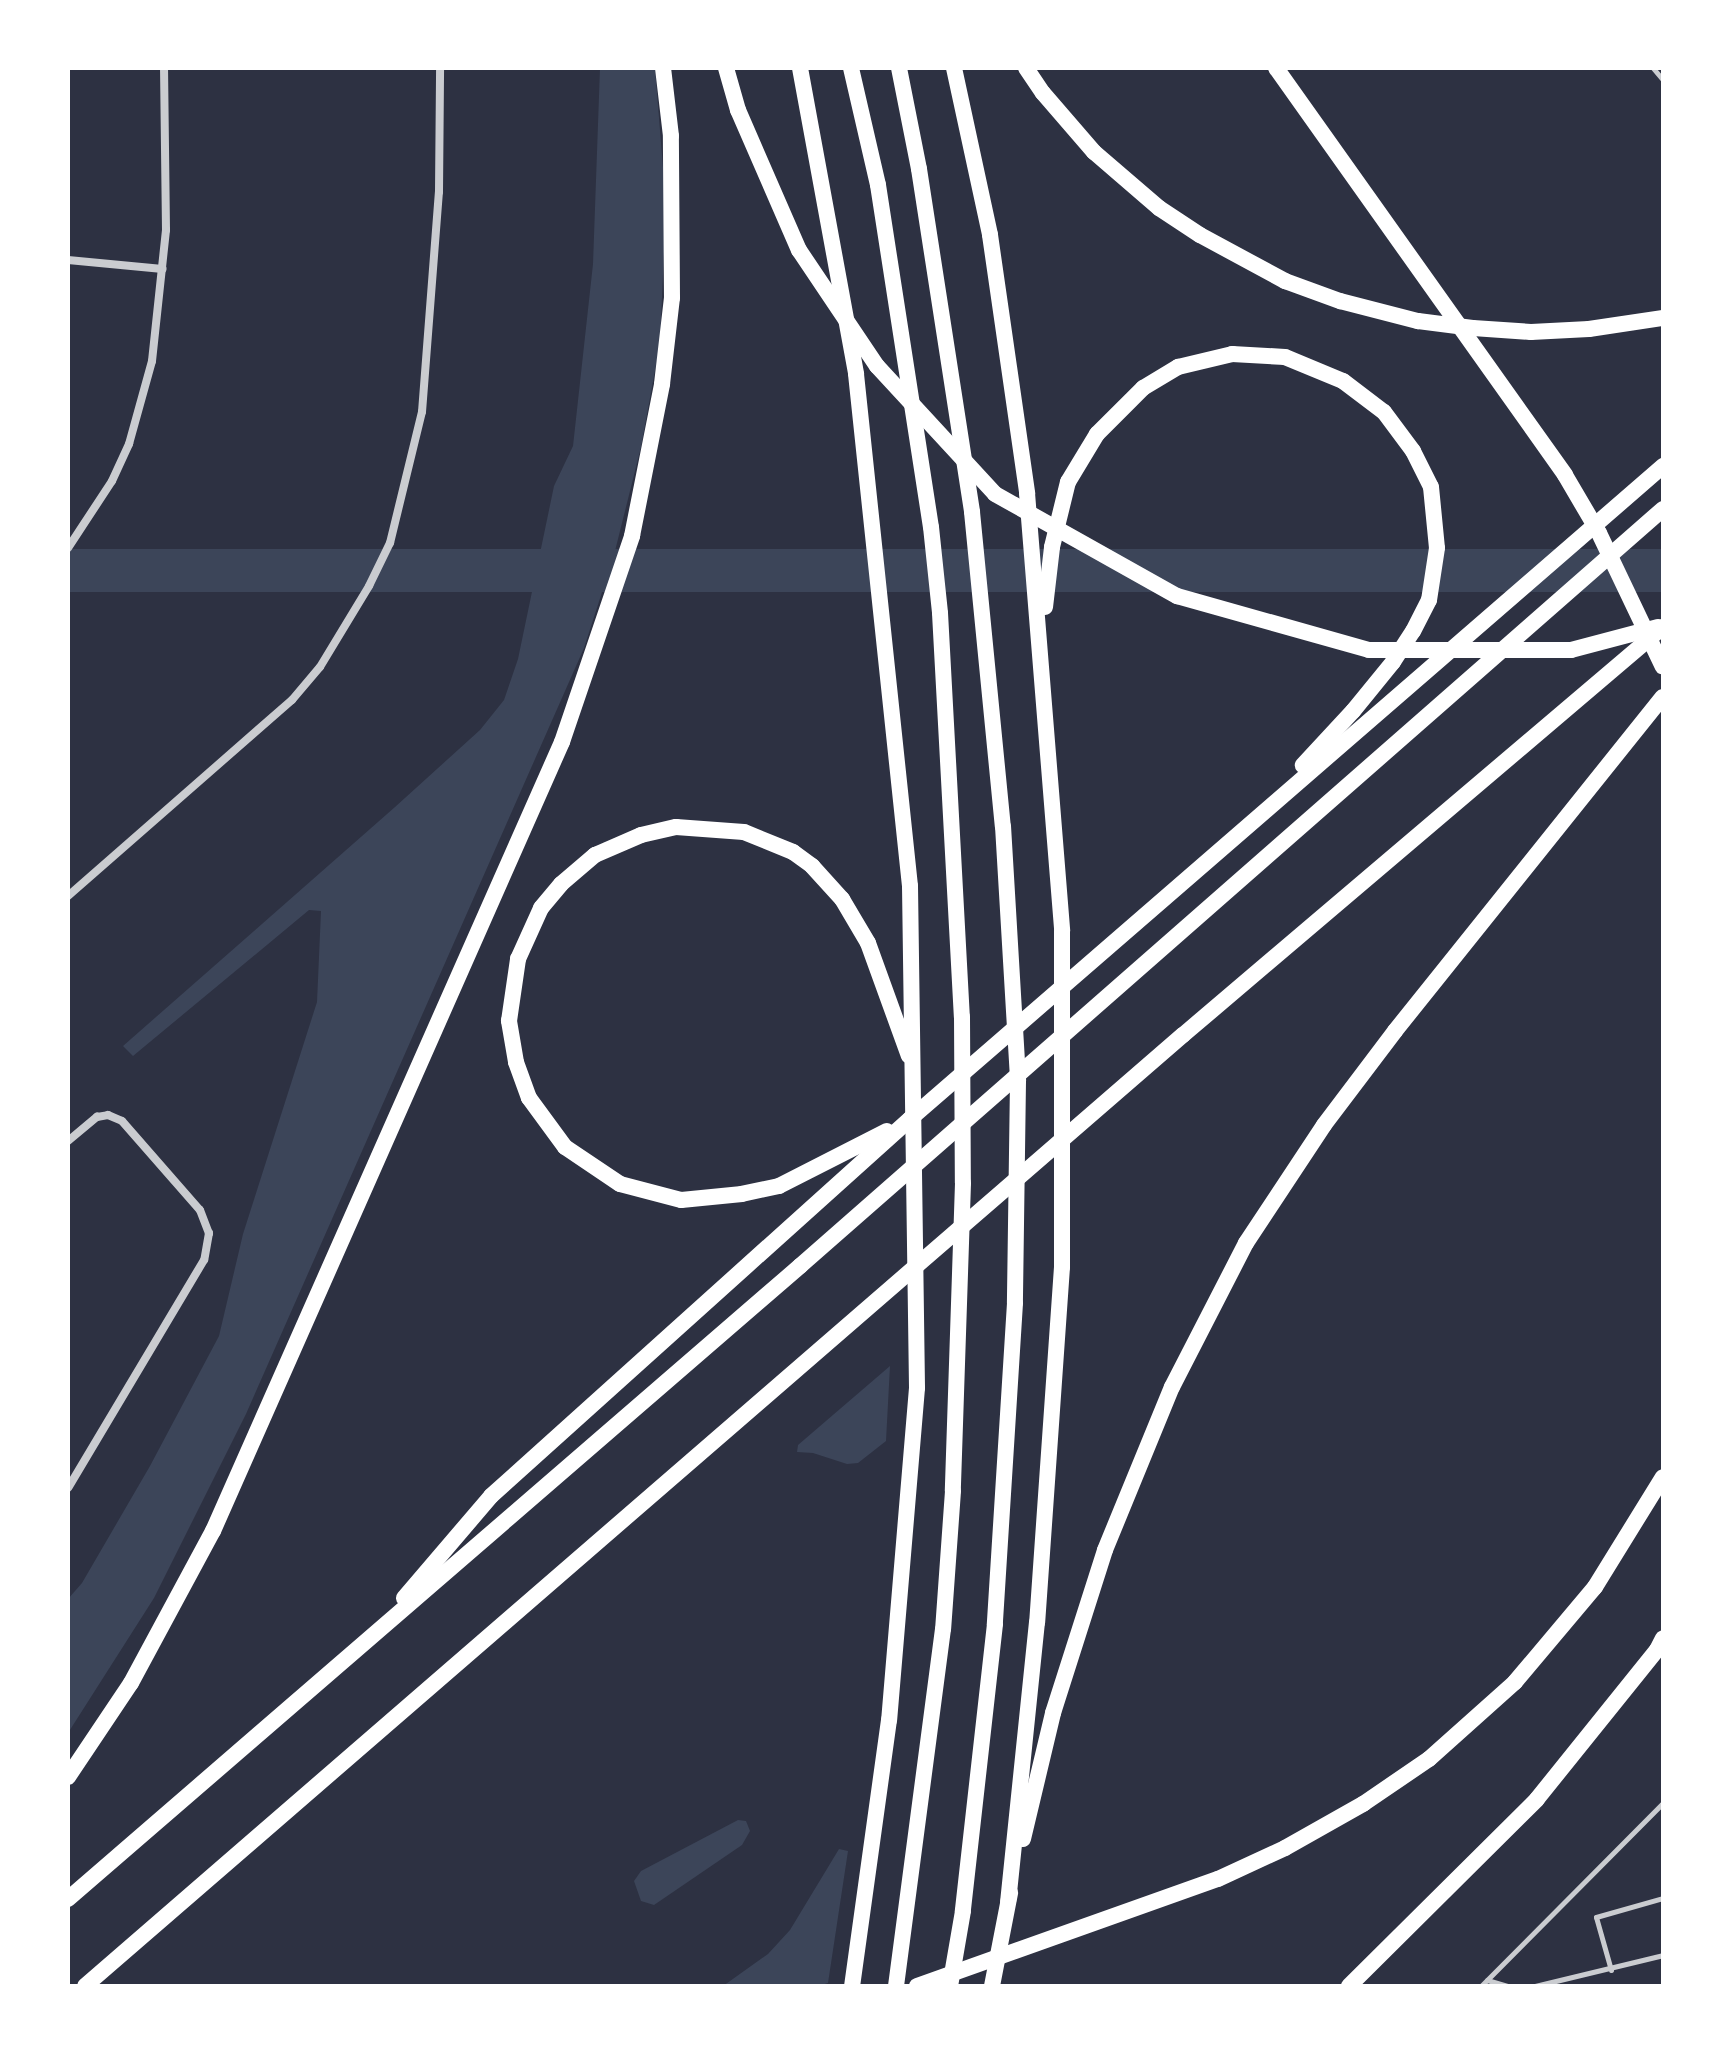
<!DOCTYPE html>
<html>
<head>
<meta charset="utf-8">
<style>
  body { margin:0 }
  #map { position:relative; width:1731px; height:2054px; overflow:hidden; background:#2d3142; font-family:"PT Sans",sans-serif }
  div>[style] { position:absolute }
  [style*='--x'] { left:calc(var(--x)*1px); top:calc(var(--y)*1px); width:calc(var(--w)*1px); rotate:calc(var(--a)*1deg) }
  .green>* { inset:0; background:#3c4559; transform-origin:0 0 }
  .service>* { height:5px; margin:-2.5px; padding:0 2.5px; transform-origin:2.5px; border-radius:2.5px; background:#caccd0 }
  .minor>* { height:8px; margin:-4px; padding:0 4px; transform-origin:4px; border-radius:4px; background:#caccd0 }
  .motorway>* { height:16px; margin:-8px; padding:0 8px; transform-origin:8px; border-radius:8px; background:#fff }
  span { translate:-50% -50%; white-space:nowrap; text-align:center; line-height:1.15; -webkit-text-stroke:7px #fff; paint-order:stroke }
  .frame { position:absolute; inset:0; border:70px solid #fff; pointer-events:none }
</style>
</head>
<body>
<div id="map">
  <div class="green">
    <i style="clip-path:polygon(600px 68px,655px 68px,666px 205px,660px 343px,641px 447px,614px 555px,584px 648px,246px 1414px,154px 1598px,68px 1733px,68px 1599px,82px 1583px,150px 1466px,219px 1336px,243px 1234px,317px 1002px,321px 911px,309px 910px,133px 1056px,123px 1046px,395px 807px,480px 730px,504px 700px,518px 659px,554px 486px,573px 446px,593px 264px)"></i>
    <i style="left:1663px;top:549px;width:43px;height:2110px;rotate:90deg"></i>
    <i style="clip-path:polygon(890px 1366px,886px 1441px,858px 1463px,847px 1464px,813px 1453px,797px 1452px,798px 1445px)"></i>
    <i style="clip-path:polygon(738px 1820px,746px 1821px,750px 1831px,742px 1845px,654px 1905px,641px 1901px,634px 1881px,641px 1871px)"></i>
    <i style="clip-path:polygon(839px 1849px,848px 1851px,828px 1983px,818px 1986px,723px 1986px,768px 1954px,790px 1930px)"></i>
  </div>
  <div class="service">
    <i style="--x:1653;--y:68;--w:16;--a:50"></i>
    <i style="--x:1611;--y:1970;--w:55;--a:-105.8"></i>
    <i style="--x:1596;--y:1917;--w:70;--a:-15.8"></i>
    <i style="--x:1487;--y:1980;--w:22;--a:16"></i>
    <i style="--x:1481;--y:1986;--w:258;--a:-45.2"></i>
    <i style="--x:1535;--y:1986;--w:132;--a:-13.6"></i>
  </div>
  <div class="minor">
    <i style="--x:68;--y:260;--w:95;--a:5.4"></i>
    <i style="--x:68;--y:548;--w:80;--a:-56.7"></i>
    <i style="--x:112;--y:481;--w:41;--a:-65.3"></i>
    <i style="--x:129;--y:444;--w:86;--a:-74.5"></i>
    <i style="--x:152;--y:361;--w:132;--a:-83.9"></i>
    <i style="--x:166;--y:230;--w:162;--a:-90.7"></i>
    <i style="--x:68;--y:896;--w:298;--a:-41.2"></i>
    <i style="--x:292;--y:700;--w:43;--a:-49.7"></i>
    <i style="--x:320;--y:667;--w:95;--a:-58.8"></i>
    <i style="--x:369;--y:586;--w:48;--a:-64"></i>
    <i style="--x:390;--y:543;--w:135;--a:-76.3"></i>
    <i style="--x:422;--y:412;--w:221;--a:-85.6"></i>
    <i style="--x:439;--y:192;--w:124;--a:-89.5"></i>
    <i style="--x:68;--y:1141;--w:38;--a:-40"></i>
    <i style="--x:97;--y:1117;--w:11;--a:-10"></i>
    <i style="--x:108;--y:1115;--w:15;--a:23"></i>
    <i style="--x:122;--y:1121;--w:118;--a:48.8"></i>
    <i style="--x:200;--y:1210;--w:25;--a:69"></i>
    <i style="--x:209;--y:1233;--w:27;--a:100"></i>
    <i style="--x:204;--y:1260;--w:265;--a:120.8"></i>
  </div>
  <div class="motorway">
    <i style="--x:726;--y:68;--w:44;--a:74.1"></i>
    <i style="--x:738;--y:110;--w:153;--a:66.5"></i>
    <i style="--x:799;--y:250;--w:140;--a:56.1"></i>
    <i style="--x:877;--y:366;--w:174;--a:47.3"></i>
    <i style="--x:995;--y:494;--w:209;--a:29.3"></i>
    <i style="--x:1177;--y:596;--w:199;--a:15.7"></i>
    <i style="--x:1369;--y:650;--w:202;--a:0"></i>
    <i style="--x:1571;--y:650;--w:90;--a:-14.8"></i>
    <i style="--x:800;--y:68;--w:311;--a:79.6"></i>
    <i style="--x:856;--y:374;--w:515;--a:83.98"></i>
    <i style="--x:910;--y:886;--w:502;--a:89.2"></i>
    <i style="--x:917;--y:1388;--w:333;--a:94.8"></i>
    <i style="--x:889;--y:1720;--w:269;--a:97.9"></i>
    <i style="--x:851;--y:68;--w:120;--a:77"></i>
    <i style="--x:878;--y:185;--w:346;--a:81.2"></i>
    <i style="--x:931;--y:527;--w:86;--a:84"></i>
    <i style="--x:940;--y:613;--w:405;--a:86.9"></i>
    <i style="--x:962;--y:1017;--w:166;--a:89.7"></i>
    <i style="--x:963;--y:1183;--w:308;--a:91.9"></i>
    <i style="--x:953;--y:1491;--w:138;--a:94.1"></i>
    <i style="--x:943;--y:1629;--w:360;--a:97.5"></i>
    <i style="--x:899;--y:68;--w:103;--a:78.8"></i>
    <i style="--x:919;--y:169;--w:347;--a:81.2"></i>
    <i style="--x:972;--y:512;--w:316;--a:84.4"></i>
    <i style="--x:1003;--y:826;--w:255;--a:86.6"></i>
    <i style="--x:1018;--y:1081;--w:222;--a:90.8"></i>
    <i style="--x:1015;--y:1303;--w:322;--a:93.6"></i>
    <i style="--x:995;--y:1624;--w:289;--a:96.4"></i>
    <i style="--x:963;--y:1911;--w:76;--a:99.8"></i>
    <i style="--x:954;--y:68;--w:171;--a:77.8"></i>
    <i style="--x:990;--y:235;--w:261;--a:81.8"></i>
    <i style="--x:1027;--y:493;--w:439;--a:85.4"></i>
    <i style="--x:1062;--y:931;--w:336;--a:90"></i>
    <i style="--x:1062;--y:1267;--w:356;--a:94"></i>
    <i style="--x:1037;--y:1622;--w:281;--a:95.9"></i>
    <i style="--x:1026;--y:68;--w:30;--a:56"></i>
    <i style="--x:1043;--y:93;--w:78;--a:49.2"></i>
    <i style="--x:1094;--y:152;--w:86;--a:40.7"></i>
    <i style="--x:1159;--y:208;--w:49;--a:33.4"></i>
    <i style="--x:1200;--y:235;--w:97;--a:28.4"></i>
    <i style="--x:1285;--y:281;--w:59;--a:20"></i>
    <i style="--x:1340;--y:301;--w:81;--a:14.4"></i>
    <i style="--x:1418;--y:321;--w:55;--a:7.3"></i>
    <i style="--x:1473;--y:328;--w:58;--a:3.9"></i>
    <i style="--x:1531;--y:332;--w:58;--a:-3"></i>
    <i style="--x:1589;--y:329;--w:75;--a:-8.5"></i>
    <i style="--x:1276;--y:68;--w:499;--a:54.6"></i>
    <i style="--x:1565;--y:475;--w:67;--a:59.6"></i>
    <i style="--x:1599;--y:533;--w:148;--a:64.5"></i>
    <i style="--x:1045;--y:607;--w:60;--a:-83.3"></i>
    <i style="--x:1052;--y:547;--w:67;--a:-76.2"></i>
    <i style="--x:1068;--y:482;--w:56;--a:-58.9"></i>
    <i style="--x:1097;--y:434;--w:65;--a:-45"></i>
    <i style="--x:1143;--y:388;--w:41;--a:-31"></i>
    <i style="--x:1178;--y:367;--w:56;--a:-13.5"></i>
    <i style="--x:1232;--y:354;--w:53;--a:3.2"></i>
    <i style="--x:1285;--y:357;--w:63;--a:22.5"></i>
    <i style="--x:1343;--y:381;--w:51;--a:37.1"></i>
    <i style="--x:1384;--y:412;--w:49;--a:53.4"></i>
    <i style="--x:1413;--y:451;--w:40;--a:63.4"></i>
    <i style="--x:1431;--y:487;--w:61;--a:84.4"></i>
    <i style="--x:1437;--y:548;--w:53;--a:98.7"></i>
    <i style="--x:1429;--y:600;--w:35;--a:117"></i>
    <i style="--x:1413;--y:631;--w:37;--a:123"></i>
    <i style="--x:1393;--y:662;--w:63;--a:129.2"></i>
    <i style="--x:1353;--y:711;--w:74;--a:132.8"></i>
    <i style="--x:887;--y:1131;--w:121;--a:153"></i>
    <i style="--x:779;--y:1186;--w:38;--a:168"></i>
    <i style="--x:742;--y:1194;--w:61;--a:174.4"></i>
    <i style="--x:681;--y:1200;--w:63;--a:-165.3"></i>
    <i style="--x:620;--y:1184;--w:66;--a:-146.1"></i>
    <i style="--x:565;--y:1147;--w:61;--a:-126.3"></i>
    <i style="--x:529;--y:1098;--w:38;--a:-110"></i>
    <i style="--x:516;--y:1062;--w:42;--a:-99.7"></i>
    <i style="--x:509;--y:1021;--w:63;--a:-81.7"></i>
    <i style="--x:518;--y:959;--w:56;--a:-65.7"></i>
    <i style="--x:541;--y:908;--w:31;--a:-50"></i>
    <i style="--x:561;--y:884;--w:45;--a:-40.5"></i>
    <i style="--x:595;--y:855;--w:50;--a:-23.5"></i>
    <i style="--x:641;--y:835;--w:36;--a:-13"></i>
    <i style="--x:676;--y:827;--w:68;--a:4.2"></i>
    <i style="--x:744;--y:832;--w:53;--a:22.2"></i>
    <i style="--x:793;--y:852;--w:24;--a:36"></i>
    <i style="--x:812;--y:866;--w:45;--a:47.7"></i>
    <i style="--x:842;--y:899;--w:51;--a:59.4"></i>
    <i style="--x:868;--y:943;--w:120;--a:70.1"></i>
    <i style="--x:404;--y:1598;--w:134;--a:-49.5"></i>
    <i style="--x:491;--y:1496;--w:564;--a:-41.98"></i>
    <i style="--x:910;--y:1119;--w:997;--a:-40.93"></i>
    <i style="--x:68;--y:1777;--w:113;--a:-56.2"></i>
    <i style="--x:131;--y:1683;--w:173;--a:-61.7"></i>
    <i style="--x:213;--y:1531;--w:863;--a:-66.14"></i>
    <i style="--x:562;--y:742;--w:218;--a:-71.2"></i>
    <i style="--x:632;--y:536;--w:155;--a:-78.8"></i>
    <i style="--x:662;--y:384;--w:87;--a:-83.4"></i>
    <i style="--x:672;--y:298;--w:162;--a:-90.4"></i>
    <i style="--x:671;--y:136;--w:68;--a:-96.7"></i>
    <i style="--x:1023;--y:1839;--w:130;--a:-76.6"></i>
    <i style="--x:1053;--y:1713;--w:171;--a:-72.3"></i>
    <i style="--x:1105;--y:1550;--w:176;--a:-67.7"></i>
    <i style="--x:1172;--y:1387;--w:162;--a:-62.8"></i>
    <i style="--x:1246;--y:1243;--w:141;--a:-56.5"></i>
    <i style="--x:1324;--y:1125;--w:118;--a:-52.9"></i>
    <i style="--x:1395;--y:1031;--w:428;--a:-51.3"></i>
    <i style="--x:68;--y:1899;--w:968;--a:-40.85"></i>
    <i style="--x:800;--y:1266;--w:1148;--a:-41.26"></i>
    <i style="--x:85;--y:1986;--w:1453;--a:-40.9"></i>
    <i style="--x:1183;--y:1035;--w:630;--a:-40.36"></i>
    <i style="--x:917;--y:1986;--w:319;--a:-19.6"></i>
    <i style="--x:1218;--y:1879;--w:74;--a:-24.8"></i>
    <i style="--x:1285;--y:1848;--w:90;--a:-29.4"></i>
    <i style="--x:1363;--y:1804;--w:80;--a:-34.3"></i>
    <i style="--x:1429;--y:1759;--w:115;--a:-41.8"></i>
    <i style="--x:1515;--y:1682;--w:124;--a:-49.9"></i>
    <i style="--x:1595;--y:1587;--w:129;--a:-58.3"></i>
    <i style="--x:992;--y:1986;--w:95;--a:-79"></i>
    <i style="--x:1349;--y:1986;--w:265;--a:-44.8"></i>
    <i style="--x:1537;--y:1799;--w:191;--a:-51.2"></i>
    <i style="--x:1657;--y:1650;--w:13;--a:-63"></i>
  </div>
  <div class="frame"></div>
</div>
</body>
</html>
